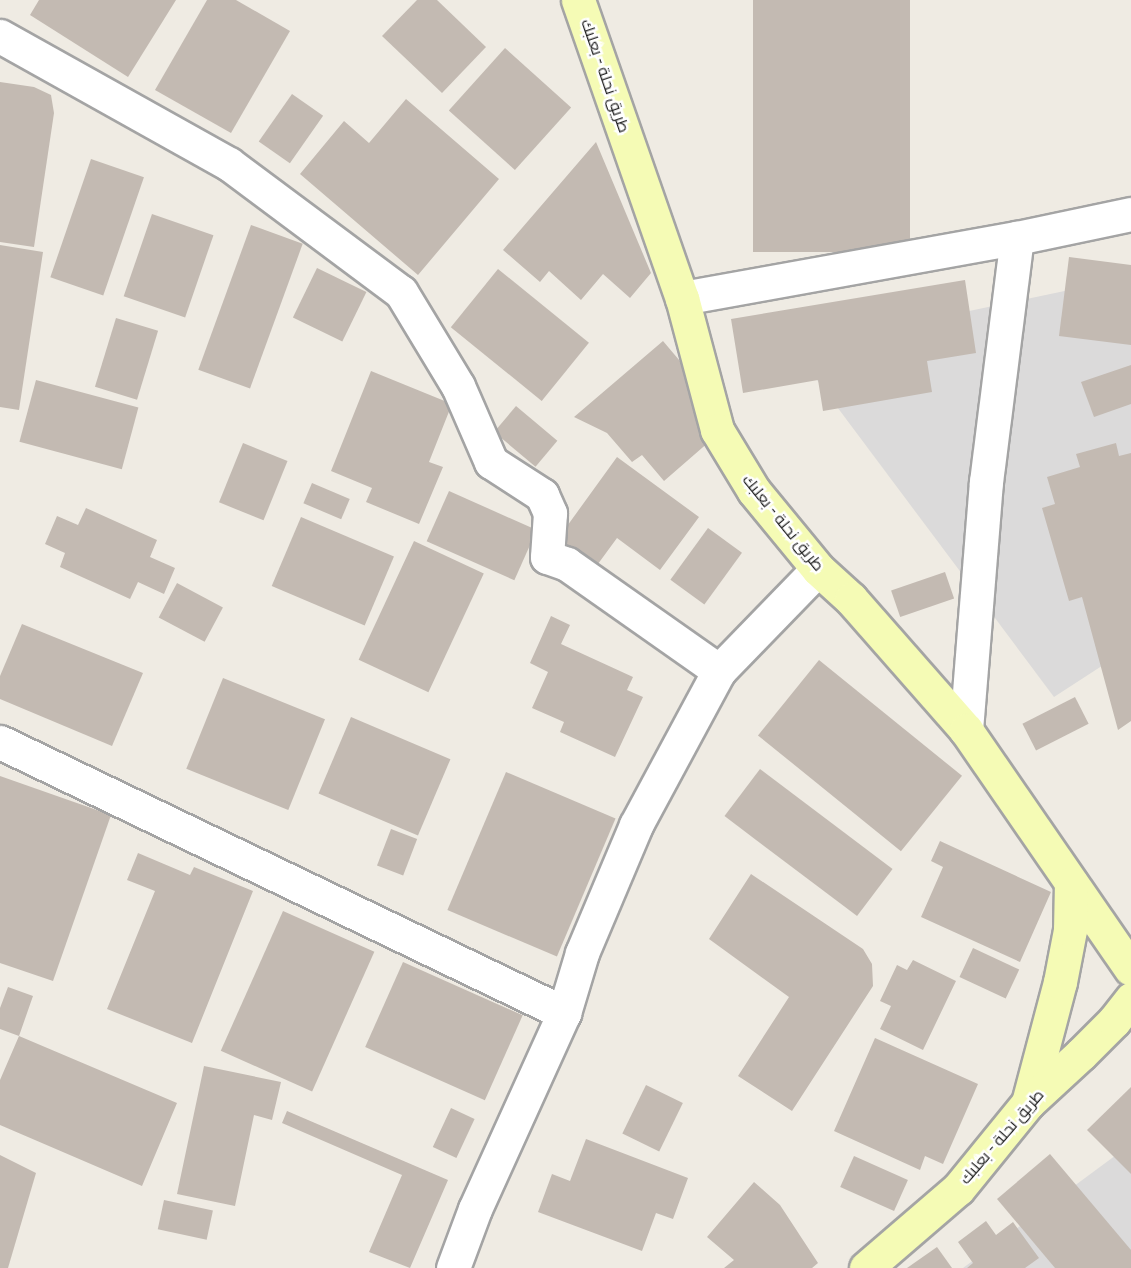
<!DOCTYPE html>
<html>
<head>
<meta charset="utf-8">
<style>
  body { margin:0 }
  #map { position:relative; width:1131px; height:1268px; overflow:hidden; background:#efebe3; font-family:"Fira Sans Condensed",Cairo,sans-serif }
  div>[style] { position:absolute }
  [style*='--x'] { left:calc(var(--x)*1px); top:calc(var(--y)*1px); width:calc(var(--w)*1px); rotate:calc(var(--a)*1deg) }
  .residential>* { inset:0; background:#dbdada }
  .building>* { inset:0; background:#c3bab2; transform-origin:0 0 }
  .roads { filter:drop-shadow(2px 0 #a4a4a4) drop-shadow(-2px 0 #a4a4a4) drop-shadow(0 2px #a4a4a4) drop-shadow(0 -2px #a4a4a4) }
  .street>* { height:33px; margin:-16.5px; padding:0 16.5px; transform-origin:16.5px; border-radius:16.5px; background:#fff }
  .secondary>* { height:33px; margin:-16.5px; padding:0 16.5px; transform-origin:16.5px; border-radius:16.5px; background:#f5fbb5 }
  span { translate:-50% -50%; white-space:nowrap; text-align:center; line-height:1.15; -webkit-text-stroke:5px #fff; paint-order:stroke }
  .street-label { font-size:16px; color:#1d1d1d }
</style>
</head>
<body>
<div id="map">
  <div class="residential">
    <i style="clip-path:polygon(1131px 277px,1131px 647px,1054px 697px,793px 348px)"></i>
    <i style="clip-path:polygon(1131px 1144px,1131px 1268px,963px 1268px)"></i>
  </div>
  <div class="building">
    <i style="clip-path:polygon(39px 0,176px 0,128px 77px,30px 15px)"></i>
    <i style="clip-path:polygon(207px 0,236px 0,290px 31px,231px 133px,155px 90px)"></i>
    <i style="clip-path:polygon(417px 0,437px 0,486px 47px,442px 93px,382px 36px)"></i>
    <i style="left:753px;top:0;width:157px;height:252px"></i>
    <i style="left:505px;top:48px;width:89px;height:84px;rotate:42deg"></i>
    <i style="clip-path:polygon(0 82px,34px 87px,51px 95px,54px 113px,34px 247px,0 242px)"></i>
    <i style="left:292px;top:94px;width:38px;height:58px;rotate:35deg"></i>
    <i style="clip-path:polygon(406px 99px,499px 179px,418px 275px,300px 174px,344px 121px,369px 143px)"></i>
    <i style="clip-path:polygon(596px 142px,651px 273px,630px 298px,603px 274px,581px 300px,549px 271px,540px 282px,503px 250px)"></i>
    <i style="left:91px;top:159px;width:56px;height:125px;rotate:19deg"></i>
    <i style="left:152px;top:214px;width:65px;height:87px;rotate:19deg"></i>
    <i style="left:251px;top:225px;width:55px;height:154px;rotate:20deg"></i>
    <i style="clip-path:polygon(0 245px,43px 252px,19px 410px,0 407px)"></i>
    <i style="clip-path:polygon(1069px 257px,1131px 265px,1131px 345px,1059px 336px)"></i>
    <i style="left:317px;top:268px;width:55px;height:55px;rotate:26deg"></i>
    <i style="left:498px;top:269px;width:117px;height:75px;rotate:39deg"></i>
    <i style="clip-path:polygon(965px 280px,976px 353px,927px 361px,932px 392px,823px 411px,818px 380px,743px 393px,731px 319px)"></i>
    <i style="left:116px;top:318px;width:44px;height:72px;rotate:17deg"></i>
    <i style="clip-path:polygon(663px 341px,685px 367px,710px 441px,664px 481px,642px 455px,632px 462px,607px 433px,574px 417px)"></i>
    <i style="clip-path:polygon(1131px 365px,1131px 404px,1094px 417px,1081px 382px)"></i>
    <i style="clip-path:polygon(371px 371px,452px 404px,429px 462px,443px 467px,419px 524px,366px 502px,372px 488px,331px 471px)"></i>
    <i style="left:36px;top:380px;width:106px;height:64px;rotate:15deg"></i>
    <i style="left:516px;top:406px;width:54px;height:34px;rotate:40deg"></i>
    <i style="left:243px;top:443px;width:48px;height:64px;rotate:22deg"></i>
    <i style="clip-path:polygon(1116px 443px,1119px 456px,1131px 453px,1131px 721px,1118px 730px,1082px 597px,1069px 601px,1042px 508px,1055px 504px,1047px 477px,1080px 467px,1076px 454px)"></i>
    <i style="clip-path:polygon(617px 457px,699px 517px,660px 570px,617px 538px,595px 568px,557px 540px)"></i>
    <i style="left:312px;top:483px;width:41px;height:22px;rotate:23deg"></i>
    <i style="left:449px;top:491px;width:96px;height:55px;rotate:24deg"></i>
    <i style="clip-path:polygon(86px 508px,157px 540px,150px 557px,175px 568px,164px 594px,138px 582px,130px 599px,60px 567px,65px 553px,45px 544px,57px 516px,78px 525px)"></i>
    <i style="left:301px;top:517px;width:101px;height:75px;rotate:23deg"></i>
    <i style="left:708px;top:528px;width:42px;height:64px;rotate:36deg"></i>
    <i style="left:414px;top:541px;width:77px;height:131px;rotate:25deg"></i>
    <i style="left:945px;top:572px;width:28px;height:57px;rotate:71deg"></i>
    <i style="left:177px;top:583px;width:52px;height:39px;rotate:28deg"></i>
    <i style="clip-path:polygon(551px 616px,570px 625px,561px 644px,633px 677px,627px 690px,643px 697px,615px 757px,560px 732px,564px 722px,532px 708px,548px 672px,530px 663px)"></i>
    <i style="clip-path:polygon(22px 624px,143px 673px,112px 746px,0 699px,0 676px)"></i>
    <i style="left:819px;top:660px;width:184px;height:97px;rotate:39deg"></i>
    <i style="left:223px;top:678px;width:110px;height:98px;rotate:22deg"></i>
    <i style="left:1075px;top:697px;width:30px;height:59px;rotate:63deg"></i>
    <i style="left:351px;top:717px;width:108px;height:83px;rotate:23deg"></i>
    <i style="left:760px;top:769px;width:166px;height:59px;rotate:37deg"></i>
    <i style="left:506px;top:772px;width:119px;height:150px;rotate:23deg"></i>
    <i style="clip-path:polygon(0 776px,111px 815px,53px 981px,0 963px)"></i>
    <i style="left:391px;top:829px;width:28px;height:39px;rotate:21deg"></i>
    <i style="clip-path:polygon(940px 841px,1051px 892px,1020px 962px,921px 917px,943px 867px,931px 861px)"></i>
    <i style="clip-path:polygon(138px 853px,190px 875px,194px 867px,253px 891px,192px 1043px,107px 1009px,155px 891px,127px 880px)"></i>
    <i style="clip-path:polygon(751px 874px,863px 949px,872px 964px,873px 986px,792px 1111px,738px 1076px,789px 997px,709px 939px)"></i>
    <i style="left:283px;top:911px;width:100px;height:153px;rotate:24deg"></i>
    <i style="left:973px;top:948px;width:51px;height:32px;rotate:25deg"></i>
    <i style="clip-path:polygon(913px 960px,956px 981px,923px 1050px,880px 1029px,891px 1006px,880px 1001px,897px 965px,907px 970px)"></i>
    <i style="left:403px;top:962px;width:131px;height:93px;rotate:24deg"></i>
    <i style="clip-path:polygon(8px 987px,33px 996px,19px 1036px,177px 1103px,142px 1186px,0 1125px,0 1080px,19px 1036px,0 1029px,0 1008px)"></i>
    <i style="clip-path:polygon(875px 1038px,978px 1084px,943px 1164px,925px 1156px,920px 1170px,834px 1131px)"></i>
    <i style="clip-path:polygon(204px 1066px,281px 1082px,272px 1120px,254px 1115px,235px 1206px,177px 1194px)"></i>
    <i style="left:646px;top:1085px;width:41px;height:54px;rotate:26deg"></i>
    <i style="clip-path:polygon(1131px 1087px,1131px 1174px,1087px 1130px)"></i>
    <i style="left:451px;top:1108px;width:26px;height:43px;rotate:25deg"></i>
    <i style="clip-path:polygon(287px 1111px,448px 1180px,410px 1268px,369px 1252px,402px 1175px,282px 1123px)"></i>
    <i style="clip-path:polygon(586px 1139px,688px 1178px,673px 1219px,656px 1213px,642px 1251px,538px 1212px,552px 1174px,570px 1181px)"></i>
    <i style="clip-path:polygon(1050px 1154px,1131px 1250px,1131px 1268px,1055px 1268px,997px 1199px)"></i>
    <i style="clip-path:polygon(0 1155px,36px 1173px,8px 1268px,0 1268px)"></i>
    <i style="left:854px;top:1156px;width:59px;height:34px;rotate:24deg"></i>
    <i style="clip-path:polygon(754px 1182px,780px 1205px,818px 1263px,812px 1268px,724px 1268px,734px 1260px,707px 1237px)"></i>
    <i style="left:164px;top:1200px;width:50px;height:30px;rotate:12deg"></i>
    <i style="clip-path:polygon(986px 1221px,996px 1235px,1013px 1222px,1039px 1258px,1025px 1268px,967px 1268px,973px 1263px,958px 1242px)"></i>
    <i style="clip-path:polygon(937px 1247px,952px 1268px,907px 1268px)"></i>
  </div>
  <div class="roads">
    <div class="street">
      <i style="--x:0;--y:36;--w:262;--a:29.2"></i>
      <i style="--x:229;--y:164;--w:214;--a:36.7"></i>
      <i style="--x:401;--y:292;--w:110;--a:58.8"></i>
      <i style="--x:458;--y:386;--w:83;--a:66.5"></i>
      <i style="--x:491;--y:462;--w:61;--a:32.9"></i>
      <i style="--x:542;--y:495;--w:20;--a:66"></i>
      <i style="--x:550;--y:513;--w:44;--a:93.9"></i>
      <i style="--x:547;--y:557;--w:21;--a:19"></i>
      <i style="--x:567;--y:564;--w:186;--a:35.1"></i>
      <i style="--x:682;--y:298;--w:340;--a:-10.2"></i>
      <i style="--x:1017;--y:238;--w:116;--a:-11.9"></i>
      <i style="--x:966;--y:730;--w:249;--a:-85.4"></i>
      <i style="--x:986;--y:482;--w:246;--a:-82.8"></i>
      <i style="--x:0;--y:742;--w:626;--a:25.66"></i>
      <i style="--x:453;--y:1268;--w:63;--a:-69.6"></i>
      <i style="--x:475;--y:1209;--w:215;--a:-65.6"></i>
      <i style="--x:564;--y:1013;--w:63;--a:-73.3"></i>
      <i style="--x:582;--y:953;--w:139;--a:-67.1"></i>
      <i style="--x:636;--y:825;--w:175;--a:-61.7"></i>
      <i style="--x:719;--y:671;--w:142;--a:-45.9"></i>
    </div>
    <div class="secondary">
      <i style="--x:578;--y:0;--w:316;--a:70.8"></i>
      <i style="--x:682;--y:298;--w:137;--a:75.1"></i>
      <i style="--x:717;--y:430;--w:71;--a:58.8"></i>
      <i style="--x:754;--y:491;--w:101;--a:50.6"></i>
      <i style="--x:818;--y:569;--w:45;--a:42.3"></i>
      <i style="--x:851;--y:599;--w:174;--a:48.7"></i>
      <i style="--x:966;--y:730;--w:290;--a:55.4"></i>
      <i style="--x:1028;--y:1103;--w:125;--a:-75.2"></i>
      <i style="--x:1060;--y:982;--w:53;--a:-79.1"></i>
      <i style="--x:1070;--y:930;--w:47;--a:-88.8"></i>
      <i style="--x:866;--y:1268;--w:121;--a:-40.7"></i>
      <i style="--x:958;--y:1189;--w:111;--a:-50.9"></i>
      <i style="--x:1028;--y:1103;--w:72;--a:-42.8"></i>
      <i style="--x:1081;--y:1054;--w:47;--a:-45"></i>
      <i style="--x:1114;--y:1021;--w:28;--a:-52"></i>
    </div>
  </div>
  <div class="street-label">
    <span style="left:605px;top:76px;rotate:71deg">طريق نحلة - بعلبك</span>
    <span style="left:783px;top:523px;rotate:51deg">طريق نحلة - بعلبك</span>
    <span style="left:1002px;top:1137px;rotate:-49deg">طريق نحلة - بعلبك</span>
  </div>
</div>
</body>
</html>
